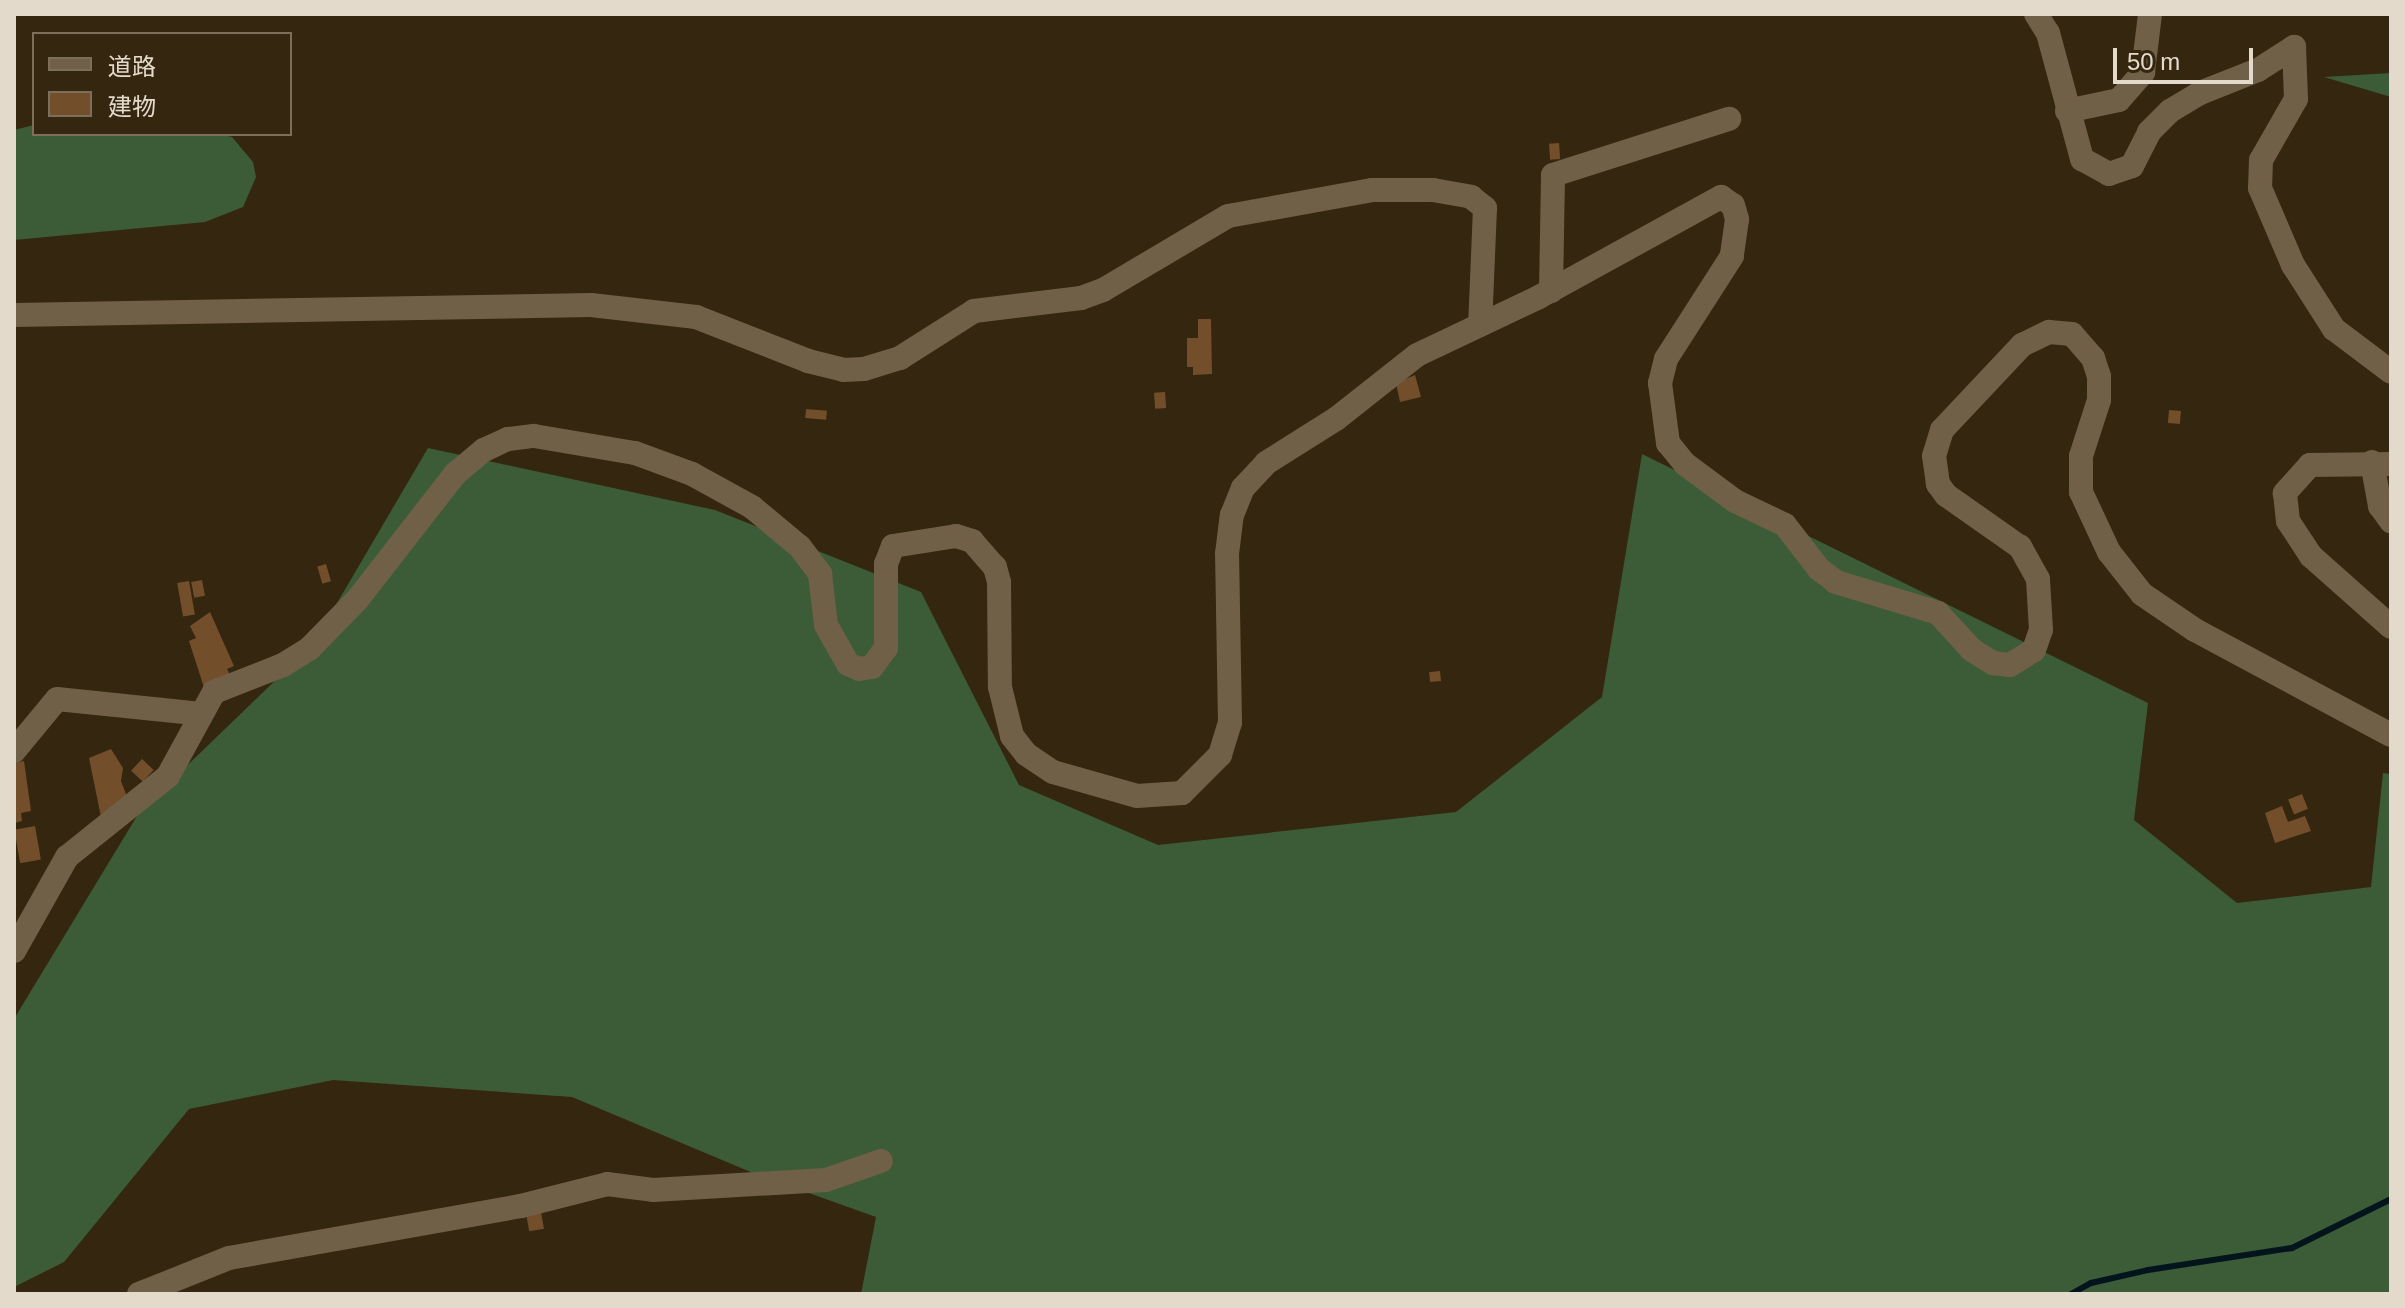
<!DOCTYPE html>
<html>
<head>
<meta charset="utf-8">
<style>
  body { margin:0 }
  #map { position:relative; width:2405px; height:1308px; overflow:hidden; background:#352610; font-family:Helvetica,"Noto Sans JP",sans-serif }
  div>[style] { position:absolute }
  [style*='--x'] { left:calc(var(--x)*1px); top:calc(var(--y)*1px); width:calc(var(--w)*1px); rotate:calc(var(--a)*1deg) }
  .forest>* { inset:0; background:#3b5c37 }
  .stream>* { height:6px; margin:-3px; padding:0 3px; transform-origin:3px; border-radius:3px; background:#03141c }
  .building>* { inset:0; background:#734e2a; transform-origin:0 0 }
  .minor>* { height:24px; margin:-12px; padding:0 12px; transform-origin:12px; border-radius:12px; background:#716048 }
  span { translate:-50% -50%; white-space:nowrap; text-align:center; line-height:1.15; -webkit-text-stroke:6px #352610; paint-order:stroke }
  .frame { position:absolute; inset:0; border:16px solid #e3dacc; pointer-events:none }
  .legend { position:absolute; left:32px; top:32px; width:260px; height:104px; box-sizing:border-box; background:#352610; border:2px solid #7b6e5b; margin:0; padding:10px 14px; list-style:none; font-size:24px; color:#e3dacc }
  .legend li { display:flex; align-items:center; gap:16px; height:40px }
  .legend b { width:40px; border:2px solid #7b6e5b }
  .scale { position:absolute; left:2113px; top:48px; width:140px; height:36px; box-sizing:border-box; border:4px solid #e3dacc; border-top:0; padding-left:10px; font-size:24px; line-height:28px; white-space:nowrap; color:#e3dacc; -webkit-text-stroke:6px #352610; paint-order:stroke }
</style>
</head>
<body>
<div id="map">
  <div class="forest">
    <i style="clip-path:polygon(2391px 73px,2391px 97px,2324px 77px)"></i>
    <i style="clip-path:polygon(34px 125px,34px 134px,221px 134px,232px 137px,253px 162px,256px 177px,243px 207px,205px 222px,14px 240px,14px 130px)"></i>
    <i style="clip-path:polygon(428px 448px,715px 510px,921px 592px,1019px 785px,1158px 845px,1456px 812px,1602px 697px,1642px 454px,2148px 703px,2134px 820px,2237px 903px,2371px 887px,2383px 773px,2391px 774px,2391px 1294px,861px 1294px,876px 1217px,753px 1173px,572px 1097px,333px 1080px,189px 1109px,64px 1262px,14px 1287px,14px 1019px,140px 811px,313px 644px)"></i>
  </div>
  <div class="stream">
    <i style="--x:2071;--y:1294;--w:23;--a:-29"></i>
    <i style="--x:2091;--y:1283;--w:58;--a:-12.8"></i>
    <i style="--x:2148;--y:1270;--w:146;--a:-8.7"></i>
    <i style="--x:2292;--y:1248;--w:110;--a:-26.3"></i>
  </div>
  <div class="building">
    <i style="left:1559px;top:143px;width:16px;height:10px;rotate:86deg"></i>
    <i style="clip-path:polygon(1198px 319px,1211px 319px,1212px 374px,1193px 375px,1193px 367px,1187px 367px,1187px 338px,1198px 338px)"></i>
    <i style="clip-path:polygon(1415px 375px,1421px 397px,1400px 402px,1396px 383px)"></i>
    <i style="left:1165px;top:392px;width:16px;height:11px;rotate:86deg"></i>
    <i style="left:806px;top:409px;width:21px;height:9px;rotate:5deg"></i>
    <i style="left:2169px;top:410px;width:12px;height:13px;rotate:5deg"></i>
    <i style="left:326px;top:564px;width:18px;height:9px;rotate:74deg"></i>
    <i style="left:202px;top:580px;width:16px;height:11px;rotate:79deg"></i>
    <i style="left:189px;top:581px;width:34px;height:12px;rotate:80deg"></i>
    <i style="clip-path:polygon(210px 612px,234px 666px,227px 669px,237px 689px,209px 703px,189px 641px,196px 638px,190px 626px)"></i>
    <i style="left:1440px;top:671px;width:10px;height:11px;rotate:84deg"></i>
    <i style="clip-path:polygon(111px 749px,123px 768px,121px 781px,129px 802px,101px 817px,89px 758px)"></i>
    <i style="left:142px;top:759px;width:16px;height:16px;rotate:43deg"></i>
    <i style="clip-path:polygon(24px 761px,31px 811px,21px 813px,22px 821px,14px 823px,14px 763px)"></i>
    <i style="left:2302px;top:794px;width:16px;height:15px;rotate:68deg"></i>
    <i style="clip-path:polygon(2282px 806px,2288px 822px,2305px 816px,2311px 831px,2275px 843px,2265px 813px)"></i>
    <i style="left:35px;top:826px;width:34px;height:21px;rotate:80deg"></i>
    <i style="left:541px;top:1212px;width:17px;height:15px;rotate:80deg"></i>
  </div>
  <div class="minor">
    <i style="--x:2036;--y:14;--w:22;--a:58"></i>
    <i style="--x:2048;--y:33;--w:131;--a:74.9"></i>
    <i style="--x:2082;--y:159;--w:31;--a:29"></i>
    <i style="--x:2109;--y:174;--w:24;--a:-19"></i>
    <i style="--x:2132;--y:166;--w:38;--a:-63"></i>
    <i style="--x:2149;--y:132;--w:30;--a:-45"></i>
    <i style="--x:2170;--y:111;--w:35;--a:-31"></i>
    <i style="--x:2200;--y:93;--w:62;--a:-21.6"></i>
    <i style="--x:2258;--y:70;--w:43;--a:-32.6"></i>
    <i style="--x:2294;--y:47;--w:52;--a:87.8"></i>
    <i style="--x:2296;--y:99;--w:70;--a:119.8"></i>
    <i style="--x:2261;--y:160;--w:28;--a:92"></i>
    <i style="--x:2260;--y:188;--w:84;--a:66.8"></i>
    <i style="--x:2293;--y:265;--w:76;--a:57.4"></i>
    <i style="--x:2334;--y:329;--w:71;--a:37"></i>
    <i style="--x:2067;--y:111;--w:53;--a:-11.9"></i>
    <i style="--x:2119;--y:100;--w:37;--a:-49"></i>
    <i style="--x:2143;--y:72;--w:58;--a:-83.1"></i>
    <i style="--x:1551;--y:291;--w:116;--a:-89"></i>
    <i style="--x:1553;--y:175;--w:185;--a:-17.7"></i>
    <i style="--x:14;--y:315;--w:577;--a:-0.99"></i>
    <i style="--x:591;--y:305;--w:106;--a:6.5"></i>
    <i style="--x:696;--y:317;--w:120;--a:21.4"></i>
    <i style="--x:808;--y:361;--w:36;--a:14"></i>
    <i style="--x:843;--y:370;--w:21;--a:-3"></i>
    <i style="--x:864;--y:369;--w:38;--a:-17"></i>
    <i style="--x:900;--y:358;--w:88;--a:-32.4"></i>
    <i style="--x:974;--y:311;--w:108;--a:-6.9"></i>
    <i style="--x:1081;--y:298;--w:23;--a:-20"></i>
    <i style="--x:1103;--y:290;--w:145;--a:-30.6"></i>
    <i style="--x:1228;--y:216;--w:146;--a:-10.2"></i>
    <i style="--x:1372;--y:190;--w:61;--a:0"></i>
    <i style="--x:1433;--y:190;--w:39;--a:10"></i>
    <i style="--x:1471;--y:197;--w:18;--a:38"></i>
    <i style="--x:1485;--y:208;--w:117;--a:92.4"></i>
    <i style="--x:2372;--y:462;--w:45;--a:79.7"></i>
    <i style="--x:2380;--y:506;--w:19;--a:54"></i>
    <i style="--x:2391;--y:464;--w:81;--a:179.3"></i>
    <i style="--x:2310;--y:465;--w:38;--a:132"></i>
    <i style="--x:2285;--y:493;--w:28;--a:84"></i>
    <i style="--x:2288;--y:521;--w:42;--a:56.7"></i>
    <i style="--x:2311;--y:556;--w:107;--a:41.6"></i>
    <i style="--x:14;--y:751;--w:67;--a:-50.4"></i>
    <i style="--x:57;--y:699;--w:145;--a:5.9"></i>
    <i style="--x:14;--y:951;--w:108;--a:-60.6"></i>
    <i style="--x:67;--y:857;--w:129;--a:-38.7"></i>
    <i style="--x:168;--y:776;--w:96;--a:-61.3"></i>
    <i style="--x:214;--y:692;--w:74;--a:-21.4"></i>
    <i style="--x:283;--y:665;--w:31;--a:-32"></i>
    <i style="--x:309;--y:649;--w:69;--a:-45.6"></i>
    <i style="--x:357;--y:600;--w:160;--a:-52.1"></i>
    <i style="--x:455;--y:474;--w:38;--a:-40"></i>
    <i style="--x:484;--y:450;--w:26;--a:-25"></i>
    <i style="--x:508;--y:439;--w:26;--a:-7"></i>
    <i style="--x:534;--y:436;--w:102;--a:9.6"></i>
    <i style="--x:635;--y:453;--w:61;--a:20.2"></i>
    <i style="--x:692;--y:474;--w:68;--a:28.8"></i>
    <i style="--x:752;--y:507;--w:62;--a:39.8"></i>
    <i style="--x:800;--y:547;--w:34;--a:53"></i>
    <i style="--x:820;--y:574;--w:51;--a:83.3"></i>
    <i style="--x:826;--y:625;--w:45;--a:60.6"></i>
    <i style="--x:848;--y:664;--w:12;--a:24"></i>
    <i style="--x:859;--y:669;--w:13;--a:-9"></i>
    <i style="--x:872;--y:667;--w:24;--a:-54"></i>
    <i style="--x:886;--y:648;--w:84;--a:-90"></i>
    <i style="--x:886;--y:564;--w:19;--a:-69"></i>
    <i style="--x:893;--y:546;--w:64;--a:-9"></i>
    <i style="--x:956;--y:536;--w:17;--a:17"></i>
    <i style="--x:972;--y:541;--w:35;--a:49"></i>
    <i style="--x:995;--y:567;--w:16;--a:75"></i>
    <i style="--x:999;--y:582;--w:105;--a:89.5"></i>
    <i style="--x:1000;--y:687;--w:50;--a:76.2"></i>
    <i style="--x:1012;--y:736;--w:23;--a:52"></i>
    <i style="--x:1026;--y:754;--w:32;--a:34"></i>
    <i style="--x:1053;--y:772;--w:87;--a:15.9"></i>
    <i style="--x:1137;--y:796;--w:45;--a:-3.8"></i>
    <i style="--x:1182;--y:793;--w:54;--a:-45"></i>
    <i style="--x:1220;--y:755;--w:34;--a:-73"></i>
    <i style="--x:1230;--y:723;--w:169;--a:-91"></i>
    <i style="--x:1227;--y:554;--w:39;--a:-83"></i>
    <i style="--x:1232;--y:515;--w:29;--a:-68"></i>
    <i style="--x:1243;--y:488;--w:34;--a:-47"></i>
    <i style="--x:1266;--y:463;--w:83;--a:-32.2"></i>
    <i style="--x:1336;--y:419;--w:103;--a:-38.3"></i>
    <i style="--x:1417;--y:355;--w:135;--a:-25.4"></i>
    <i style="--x:1539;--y:297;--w:208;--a:-28.8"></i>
    <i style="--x:1721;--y:197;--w:14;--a:34"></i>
    <i style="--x:1733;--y:205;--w:15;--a:74"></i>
    <i style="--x:1737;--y:219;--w:37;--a:98"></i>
    <i style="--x:1732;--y:256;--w:122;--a:122.7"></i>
    <i style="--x:1666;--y:359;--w:25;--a:104"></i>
    <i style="--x:1660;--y:383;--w:61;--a:82.4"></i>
    <i style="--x:1668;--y:443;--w:27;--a:51"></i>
    <i style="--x:1685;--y:464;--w:62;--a:36.5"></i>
    <i style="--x:1735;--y:501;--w:55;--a:25.6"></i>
    <i style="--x:1785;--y:525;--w:56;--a:52.3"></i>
    <i style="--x:1819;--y:569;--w:21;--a:37"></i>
    <i style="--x:1836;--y:582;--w:107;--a:16.9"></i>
    <i style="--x:1938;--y:613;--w:50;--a:47.4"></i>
    <i style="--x:1972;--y:650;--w:25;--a:32"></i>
    <i style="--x:1993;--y:663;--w:17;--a:7"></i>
    <i style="--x:2010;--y:665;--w:28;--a:-32"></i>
    <i style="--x:2034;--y:650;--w:21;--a:-71"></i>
    <i style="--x:2041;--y:630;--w:51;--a:-93.4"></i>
    <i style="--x:2038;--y:579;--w:37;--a:-119"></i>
    <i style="--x:2020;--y:547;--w:90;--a:-144.9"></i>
    <i style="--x:1946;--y:495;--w:14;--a:-126"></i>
    <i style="--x:1938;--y:484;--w:28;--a:-98"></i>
    <i style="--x:1934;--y:456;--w:27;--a:-73"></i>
    <i style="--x:1942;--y:430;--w:117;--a:-46.7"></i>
    <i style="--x:2022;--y:345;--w:30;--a:-26"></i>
    <i style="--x:2049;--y:332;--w:23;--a:5"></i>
    <i style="--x:2072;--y:334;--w:32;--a:49"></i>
    <i style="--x:2093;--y:358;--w:19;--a:72"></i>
    <i style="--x:2099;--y:376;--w:24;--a:90"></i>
    <i style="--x:2099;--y:400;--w:59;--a:107.8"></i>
    <i style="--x:2081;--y:456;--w:36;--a:90"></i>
    <i style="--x:2081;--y:492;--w:66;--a:65"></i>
    <i style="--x:2109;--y:552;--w:53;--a:51.8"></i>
    <i style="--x:2142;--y:594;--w:64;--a:34.2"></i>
    <i style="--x:2195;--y:630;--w:222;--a:28.2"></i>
    <i style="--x:139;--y:1294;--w:97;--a:-21.8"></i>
    <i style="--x:229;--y:1258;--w:297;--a:-10.1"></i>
    <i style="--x:521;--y:1206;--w:89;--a:-14.3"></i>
    <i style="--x:607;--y:1184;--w:46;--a:7.4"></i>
    <i style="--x:653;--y:1190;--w:173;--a:-3.3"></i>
    <i style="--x:826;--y:1180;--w:58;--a:-19.1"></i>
  </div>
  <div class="frame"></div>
  <ul class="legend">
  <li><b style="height:10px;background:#716048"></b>道路</li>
  <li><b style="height:22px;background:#734e2a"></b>建物</li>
  </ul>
  <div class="scale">50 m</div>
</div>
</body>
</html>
